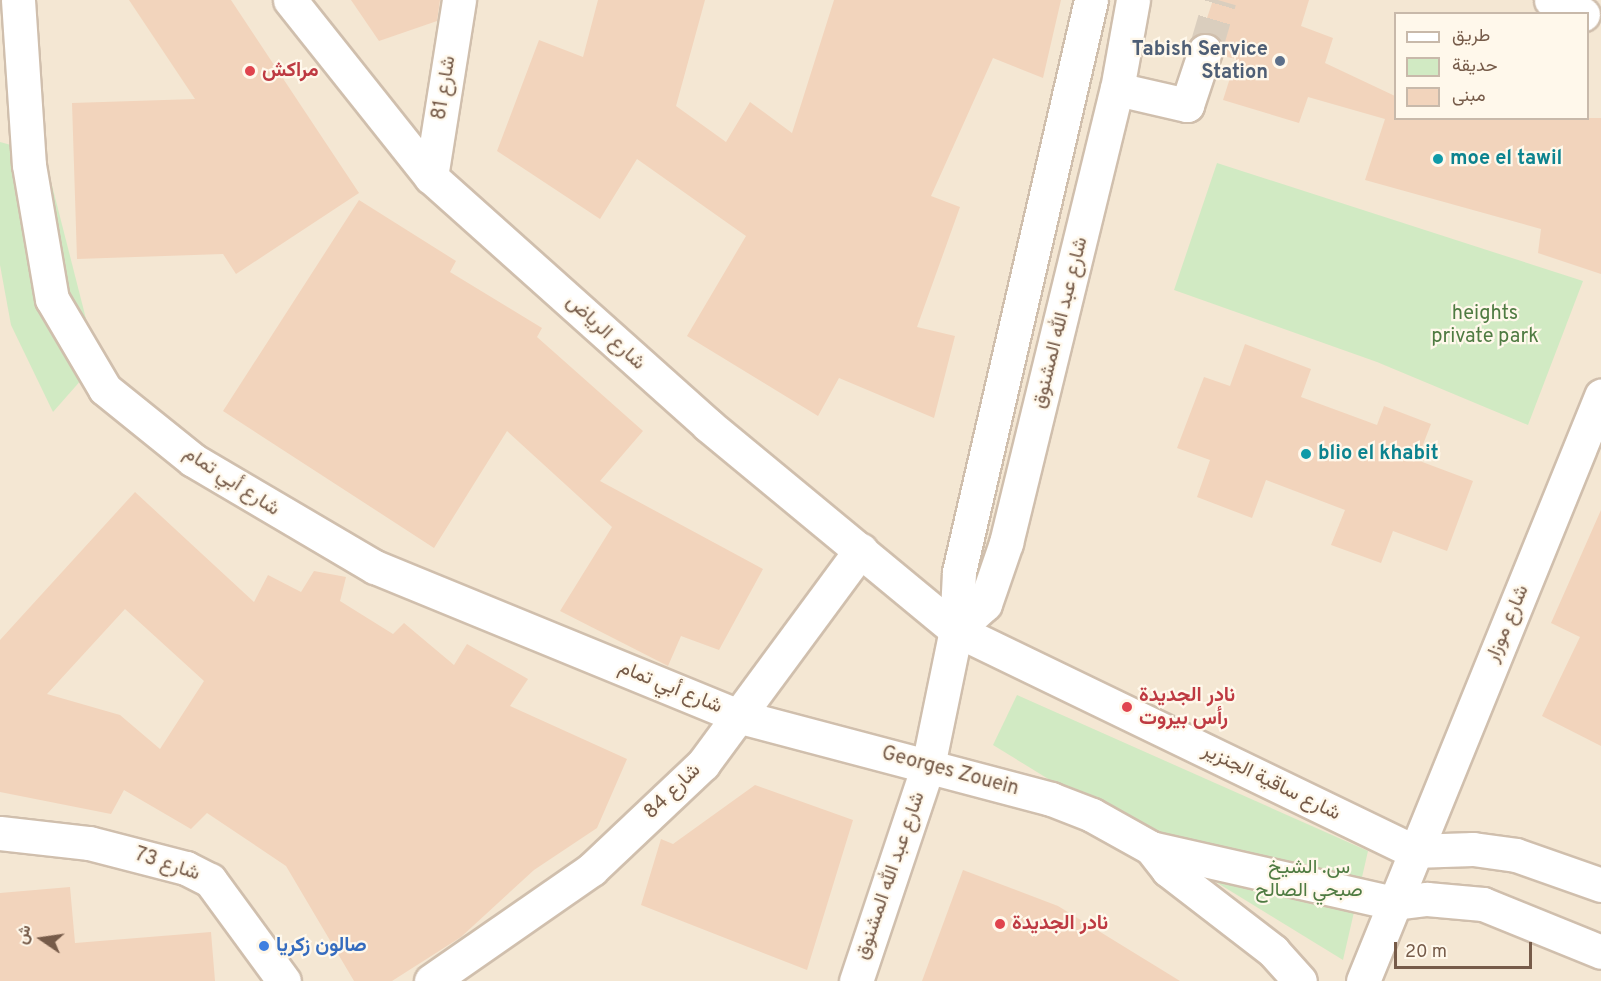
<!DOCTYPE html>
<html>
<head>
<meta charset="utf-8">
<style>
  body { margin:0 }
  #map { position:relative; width:1601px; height:981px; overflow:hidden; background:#fcf4e5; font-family:Overpass,Vazirmatn,sans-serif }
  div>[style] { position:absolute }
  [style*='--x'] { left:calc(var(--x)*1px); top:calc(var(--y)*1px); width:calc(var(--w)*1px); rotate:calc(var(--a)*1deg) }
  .residential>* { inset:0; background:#f4e7d3 }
  .green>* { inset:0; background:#d1eac3 }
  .building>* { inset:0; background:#f2d4bc }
  .minor-tunnel>* { height:33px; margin-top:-16.5px; transform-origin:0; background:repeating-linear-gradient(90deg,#dacebe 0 33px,transparent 0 49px) }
  .roads { filter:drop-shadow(2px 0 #d0bfad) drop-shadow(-2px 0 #d0bfad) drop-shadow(0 2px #d0bfad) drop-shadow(0 -2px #d0bfad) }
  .minor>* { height:33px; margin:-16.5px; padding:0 16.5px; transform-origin:16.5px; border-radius:16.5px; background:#fff }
  .dots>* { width:16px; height:16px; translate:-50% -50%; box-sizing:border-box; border:3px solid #fff8eb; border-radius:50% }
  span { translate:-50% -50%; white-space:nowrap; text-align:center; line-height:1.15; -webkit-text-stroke:4.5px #fff8eb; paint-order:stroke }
  .service-label { font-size:20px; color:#4e5e75; font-weight:700 }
  .right { translate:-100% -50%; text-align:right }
  .health-label { font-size:20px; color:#be3a42; font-weight:700 }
  .left { translate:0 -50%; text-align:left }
  .street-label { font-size:20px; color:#765b49 }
  .culture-label { font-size:20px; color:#0d838f; font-weight:700 }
  .park-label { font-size:20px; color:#4f7b42 }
  .shop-label { font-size:20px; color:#366cbe; font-weight:700 }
  .legend { position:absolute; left:1394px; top:12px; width:195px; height:108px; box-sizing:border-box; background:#fff8eb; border:2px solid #c8b9aa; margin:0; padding:8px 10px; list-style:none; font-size:18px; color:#765b49 }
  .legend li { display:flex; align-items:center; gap:12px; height:30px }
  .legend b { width:30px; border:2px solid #c8b9aa }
  .north { position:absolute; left:12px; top:909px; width:60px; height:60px; -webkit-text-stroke:4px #fff8eb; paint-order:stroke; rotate:283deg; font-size:16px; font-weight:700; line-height:24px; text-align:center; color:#765b49 }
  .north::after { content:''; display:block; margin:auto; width:21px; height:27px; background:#765b49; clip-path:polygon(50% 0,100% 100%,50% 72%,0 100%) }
  .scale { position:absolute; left:1394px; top:942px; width:138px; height:27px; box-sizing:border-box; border:3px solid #765b49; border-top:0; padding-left:8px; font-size:18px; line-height:21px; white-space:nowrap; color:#765b49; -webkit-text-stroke:4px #fff8eb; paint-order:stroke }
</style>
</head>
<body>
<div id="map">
  <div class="residential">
    <i style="clip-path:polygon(evenodd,0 0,1601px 0,1601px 981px,0 981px,0 0,1396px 14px,1588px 14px,1588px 118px,1396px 118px,1396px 14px)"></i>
  </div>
  <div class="green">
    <i style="clip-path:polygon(0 142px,44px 154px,97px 362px,53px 412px,11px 325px,0 265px)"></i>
    <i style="clip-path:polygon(1217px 163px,1583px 281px,1528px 425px,1377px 362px,1174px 290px)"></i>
    <i style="clip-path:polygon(1017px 695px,1368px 851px,1343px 960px,993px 745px)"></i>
  </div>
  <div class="building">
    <i style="clip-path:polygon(129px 0,231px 0,359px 193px,236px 274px,223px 254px,77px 259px,72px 103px,195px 99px)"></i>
    <i style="clip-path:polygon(351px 0,440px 0,437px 21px,379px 41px)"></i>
    <i style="clip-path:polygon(598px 0,705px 0,676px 106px,726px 142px,750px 102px,792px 133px,834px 0,1061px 0,1043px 78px,993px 58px,931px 196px,960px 207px,917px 327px,955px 336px,934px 418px,839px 378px,818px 416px,687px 336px,746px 236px,637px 159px,600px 219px,497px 151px,539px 40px,583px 57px)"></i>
    <i style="clip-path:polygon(1213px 0,1309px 0,1301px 26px,1333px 38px,1325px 63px,1395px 96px,1395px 118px,1601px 118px,1601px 274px,1538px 253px,1541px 229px,1365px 180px,1385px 119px,1308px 97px,1299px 123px,1223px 100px,1236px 59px,1223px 56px,1219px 38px,1202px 33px)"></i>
    <i style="clip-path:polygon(359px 200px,456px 261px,450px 272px,542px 328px,537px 337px,643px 431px,600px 481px,763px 569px,719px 650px,681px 636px,668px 666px,560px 611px,612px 527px,507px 431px,434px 548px,223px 411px)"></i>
    <i style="clip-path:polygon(1245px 344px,1311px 369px,1301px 397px,1377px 425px,1384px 406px,1431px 424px,1417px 460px,1473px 481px,1447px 551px,1393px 531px,1381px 563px,1331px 545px,1345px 510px,1266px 480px,1252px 518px,1197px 497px,1210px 460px,1177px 448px,1204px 377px,1230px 386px)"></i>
    <i style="clip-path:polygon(evenodd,135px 492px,254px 602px,268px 575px,301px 592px,314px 571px,346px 577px,340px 601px,393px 634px,404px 623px,454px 665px,467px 644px,528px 679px,510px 706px,627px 759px,597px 828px,534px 870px,461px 937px,392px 981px,354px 981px,286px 866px,207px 813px,191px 829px,124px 790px,111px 814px,0 792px,0 640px,135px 492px,125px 609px,204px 681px,160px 749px,120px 715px,47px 694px,125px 609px)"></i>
    <i style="clip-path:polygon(1601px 510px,1601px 746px,1542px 716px,1580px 637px,1551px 623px)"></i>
    <i style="clip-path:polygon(755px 785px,853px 820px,807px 970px,641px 905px,661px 839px,673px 844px)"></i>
    <i style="clip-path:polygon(963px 870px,1058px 906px,1180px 981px,922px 981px)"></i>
    <i style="clip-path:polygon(70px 887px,75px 943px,211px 932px,215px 981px,0 981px,0 893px)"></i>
  </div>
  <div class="minor-tunnel">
    <i style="--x:1205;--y:51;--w:53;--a:-73.6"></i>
  </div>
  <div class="roads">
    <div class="minor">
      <i style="--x:18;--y:0;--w:165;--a:86.2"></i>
      <i style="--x:29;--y:165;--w:136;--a:80.3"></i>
      <i style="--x:52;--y:299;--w:104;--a:59.5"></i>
      <i style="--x:105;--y:389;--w:113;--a:38.9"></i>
      <i style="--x:193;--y:460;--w:211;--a:30.5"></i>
      <i style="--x:375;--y:567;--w:396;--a:22.3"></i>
      <i style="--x:741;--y:717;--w:321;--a:14.8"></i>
      <i style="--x:1051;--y:799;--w:44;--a:21.3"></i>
      <i style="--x:1092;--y:815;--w:68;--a:29.2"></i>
      <i style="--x:1151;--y:848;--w:28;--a:52"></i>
      <i style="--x:1168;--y:870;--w:133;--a:37.6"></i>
      <i style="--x:1273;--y:951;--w:40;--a:48"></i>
      <i style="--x:290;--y:0;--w:226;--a:51.5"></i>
      <i style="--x:431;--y:177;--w:372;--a:41.8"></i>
      <i style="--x:708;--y:425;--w:322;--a:39.6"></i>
      <i style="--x:956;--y:630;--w:508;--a:25.81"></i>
      <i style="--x:1413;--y:851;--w:60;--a:-1.9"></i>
      <i style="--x:1473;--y:849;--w:43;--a:7.9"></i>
      <i style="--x:1516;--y:855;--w:90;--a:19.4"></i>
      <i style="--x:1551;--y:0;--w:35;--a:24"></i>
      <i style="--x:1117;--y:89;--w:72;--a:12.9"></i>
      <i style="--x:1187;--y:105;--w:57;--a:-71.6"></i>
      <i style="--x:431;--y:177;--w:179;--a:-81"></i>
      <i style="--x:956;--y:630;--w:39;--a:-42"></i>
      <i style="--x:985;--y:604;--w:65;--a:-71"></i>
      <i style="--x:1006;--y:543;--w:467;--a:-76.3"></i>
      <i style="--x:1117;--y:89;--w:90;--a:-79.8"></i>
      <i style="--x:0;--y:833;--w:90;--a:6.4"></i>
      <i style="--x:89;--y:843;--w:100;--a:14.5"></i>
      <i style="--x:186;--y:868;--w:27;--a:27"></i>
      <i style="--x:210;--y:880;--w:125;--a:53.8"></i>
      <i style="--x:1151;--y:848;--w:248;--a:12.8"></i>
      <i style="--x:1393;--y:903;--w:34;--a:-7"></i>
      <i style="--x:1427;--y:899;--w:56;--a:5.1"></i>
      <i style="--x:1483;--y:904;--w:127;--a:22.1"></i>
      <i style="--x:431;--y:981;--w:196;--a:-34.8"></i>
      <i style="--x:592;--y:869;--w:153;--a:-43.4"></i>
      <i style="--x:703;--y:764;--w:266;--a:-53.6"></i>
      <i style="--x:856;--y:981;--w:227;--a:-71.5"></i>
      <i style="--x:928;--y:766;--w:139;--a:-78.4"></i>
      <i style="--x:956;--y:630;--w:58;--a:-87"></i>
      <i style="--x:959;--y:572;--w:587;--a:-77.01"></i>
      <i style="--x:1363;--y:981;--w:632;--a:-67.86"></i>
    </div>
  </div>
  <div class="dots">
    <i style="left:1280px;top:61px;background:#5c6f8a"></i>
    <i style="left:250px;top:71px;background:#e0444e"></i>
    <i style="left:1438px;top:159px;background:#0f9aa8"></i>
    <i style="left:1306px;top:454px;background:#0f9aa8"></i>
    <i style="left:1127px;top:707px;background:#e0444e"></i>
    <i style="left:1000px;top:924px;background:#e0444e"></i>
    <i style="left:264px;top:946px;background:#3f7fe0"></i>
  </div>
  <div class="service-label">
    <span class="right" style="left:1268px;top:62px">Tabish Service<br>Station</span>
  </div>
  <div class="health-label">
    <span class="left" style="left:262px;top:71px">مراكش</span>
    <span class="left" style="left:1139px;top:708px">نادر الجديدة<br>رأس بيروت</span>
    <span class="left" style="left:1012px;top:924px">نادر الجديدة</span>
  </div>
  <div class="street-label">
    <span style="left:445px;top:88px;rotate:-81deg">شارع 81</span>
    <span style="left:1061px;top:323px;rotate:-76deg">شارع عبد الله المشنوق</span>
    <span style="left:605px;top:333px;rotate:43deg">شارع الرياض</span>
    <span style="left:231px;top:482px;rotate:33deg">شارع أبي تمام</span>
    <span style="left:1508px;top:624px;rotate:-67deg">شارع موزار</span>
    <span style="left:670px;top:688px;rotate:22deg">شارع أبي تمام</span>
    <span style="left:950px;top:772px;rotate:15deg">Georges Zouein</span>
    <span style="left:1271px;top:783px;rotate:26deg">شارع ساقية الجنزير</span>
    <span style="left:673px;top:792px;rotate:-44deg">شارع 84</span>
    <span style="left:167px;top:865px;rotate:18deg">شارع 73</span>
    <span style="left:891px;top:876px;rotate:-71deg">شارع عبد الله المشنوق</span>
  </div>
  <div class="culture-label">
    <span class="left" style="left:1450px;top:159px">moe el tawil</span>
    <span class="left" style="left:1318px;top:454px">blio el khabit</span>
  </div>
  <div class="park-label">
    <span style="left:1485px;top:326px">heights<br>private park</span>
    <span style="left:1309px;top:880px">س. الشيخ<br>صبحي الصالح</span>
  </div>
  <div class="shop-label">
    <span class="left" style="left:276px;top:946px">صالون زكريا</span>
  </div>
  <ul class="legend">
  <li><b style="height:8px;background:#fff"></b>طريق</li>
  <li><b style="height:16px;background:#d1eac3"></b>حديقة</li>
  <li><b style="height:16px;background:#f2d4bc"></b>مبنى</li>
  </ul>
  <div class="north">ش</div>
  <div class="scale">20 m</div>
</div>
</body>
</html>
